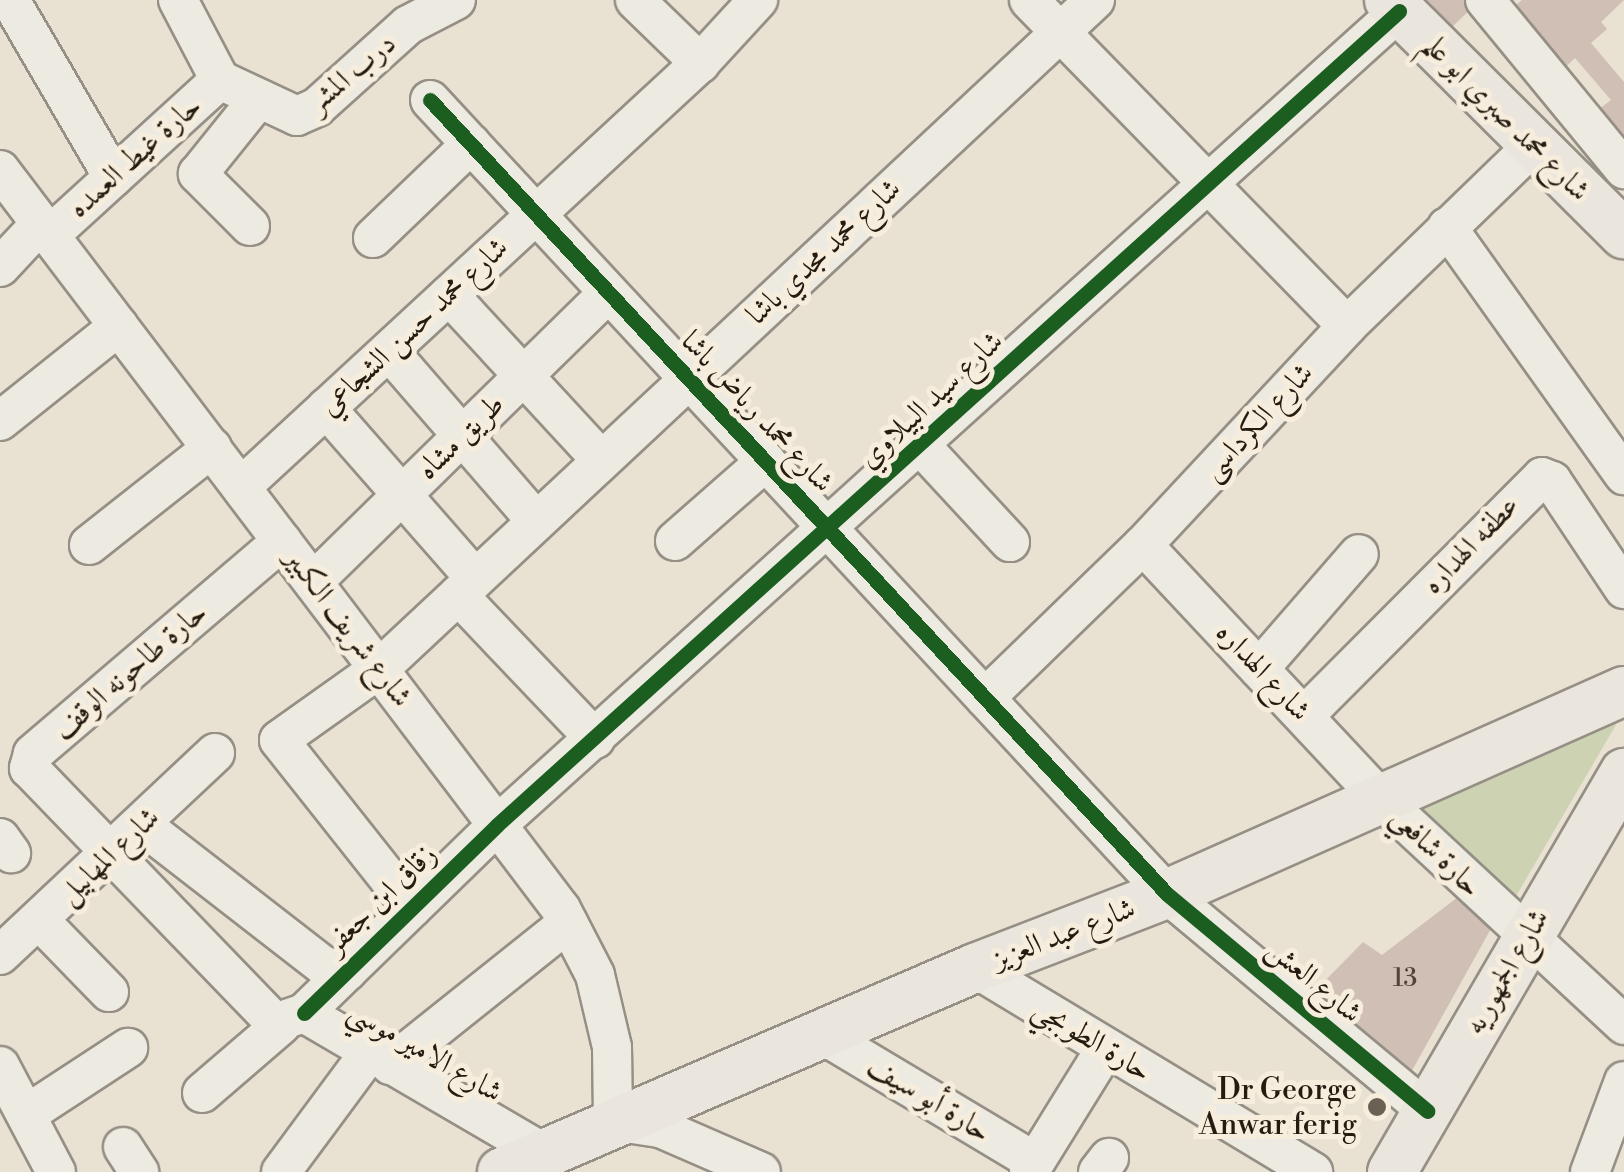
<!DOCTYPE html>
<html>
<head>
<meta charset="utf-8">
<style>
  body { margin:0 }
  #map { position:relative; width:1624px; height:1172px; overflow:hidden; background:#e9e1d2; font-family:"Libre Bodoni",Amiri,serif }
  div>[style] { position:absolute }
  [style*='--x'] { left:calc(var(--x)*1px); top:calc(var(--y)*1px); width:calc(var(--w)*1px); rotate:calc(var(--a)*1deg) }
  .green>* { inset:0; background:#cdd2b3 }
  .building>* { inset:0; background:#cfbfb4 }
  .roads { filter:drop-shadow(2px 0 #958f85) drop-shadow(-2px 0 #958f85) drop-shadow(0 2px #958f85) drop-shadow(0 -2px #958f85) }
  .minor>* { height:38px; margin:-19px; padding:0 19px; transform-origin:19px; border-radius:19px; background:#edeae2 }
  .major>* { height:48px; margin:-24px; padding:0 24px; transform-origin:24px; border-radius:24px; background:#eae5dd }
  .cycleway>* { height:15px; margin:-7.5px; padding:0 7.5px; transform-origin:7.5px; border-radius:7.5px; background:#1b5e20 }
  .dots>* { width:28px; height:28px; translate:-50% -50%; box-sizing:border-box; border:5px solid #f7eddc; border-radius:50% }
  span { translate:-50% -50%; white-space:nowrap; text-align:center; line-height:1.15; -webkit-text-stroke:10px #f7eddc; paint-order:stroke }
  .number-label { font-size:25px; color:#504439 }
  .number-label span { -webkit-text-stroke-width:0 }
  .street-label { font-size:30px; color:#251b10 }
  .poi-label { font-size:30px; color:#251b10 }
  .right { translate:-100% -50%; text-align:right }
</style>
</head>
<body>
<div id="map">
  <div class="green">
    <i style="clip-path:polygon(1624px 711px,1515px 898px,1413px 806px)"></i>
  </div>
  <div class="building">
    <i style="clip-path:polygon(1427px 0,1472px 0,1476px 4px,1452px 27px)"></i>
    <i style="clip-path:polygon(1522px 0,1624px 0,1601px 22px,1607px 29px,1591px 43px,1624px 82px,1624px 151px,1593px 114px,1611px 100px,1575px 58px,1560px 72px,1508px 12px)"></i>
    <i style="clip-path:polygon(1458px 897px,1493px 925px,1409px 1076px,1317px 989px,1363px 942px,1382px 955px)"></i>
  </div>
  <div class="roads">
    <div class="minor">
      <i style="--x:10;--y:0;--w:205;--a:59.8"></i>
      <i style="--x:178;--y:0;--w:90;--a:62.3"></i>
      <i style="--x:220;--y:80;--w:85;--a:25.1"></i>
      <i style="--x:297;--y:116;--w:22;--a:-24"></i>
      <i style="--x:317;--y:107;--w:122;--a:-42"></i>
      <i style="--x:408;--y:25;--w:54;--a:-27.5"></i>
      <i style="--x:635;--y:0;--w:91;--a:44.1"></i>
      <i style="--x:1029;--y:0;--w:455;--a:45.7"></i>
      <i style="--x:1485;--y:0;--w:219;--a:50.6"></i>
      <i style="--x:430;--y:100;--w:1083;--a:47.13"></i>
      <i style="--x:1167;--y:894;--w:339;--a:39.8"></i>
      <i style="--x:0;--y:170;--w:928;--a:52.8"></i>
      <i style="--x:561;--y:909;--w:74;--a:62.7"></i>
      <i style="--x:595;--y:975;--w:74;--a:76.7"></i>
      <i style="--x:612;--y:1047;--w:74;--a:89.2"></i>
      <i style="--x:613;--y:1121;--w:48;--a:8.5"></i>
      <i style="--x:660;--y:1128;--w:110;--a:23.5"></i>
      <i style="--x:250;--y:226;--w:74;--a:-135"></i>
      <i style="--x:198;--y:174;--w:97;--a:-51.2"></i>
      <i style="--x:1447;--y:227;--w:305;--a:54.5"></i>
      <i style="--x:50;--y:235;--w:230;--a:-42.4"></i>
      <i style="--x:373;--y:238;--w:136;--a:-43.8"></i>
      <i style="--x:0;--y:267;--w:60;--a:-47"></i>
      <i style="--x:449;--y:295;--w:224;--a:47.3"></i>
      <i style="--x:389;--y:351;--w:225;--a:49.1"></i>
      <i style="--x:326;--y:408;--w:226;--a:48.8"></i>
      <i style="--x:0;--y:421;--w:152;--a:-38.6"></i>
      <i style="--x:921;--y:446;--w:131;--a:47.2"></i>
      <i style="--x:241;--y:487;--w:625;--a:-42.73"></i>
      <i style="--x:700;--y:63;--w:86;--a:-47.4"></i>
      <i style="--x:282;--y:541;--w:328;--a:139.5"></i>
      <i style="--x:33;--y:754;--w:15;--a:106"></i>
      <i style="--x:29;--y:768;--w:354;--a:46"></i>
      <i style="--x:275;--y:1023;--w:31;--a:-19"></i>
      <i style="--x:304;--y:1013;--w:278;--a:30.3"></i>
      <i style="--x:544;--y:1153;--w:19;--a:96"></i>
      <i style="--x:675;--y:541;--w:121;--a:-41.3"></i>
      <i style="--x:89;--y:545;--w:157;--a:-38.3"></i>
      <i style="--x:1143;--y:545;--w:348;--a:46.9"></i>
      <i style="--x:1381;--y:799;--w:332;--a:42.9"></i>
      <i style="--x:313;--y:582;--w:413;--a:-44.4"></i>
      <i style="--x:458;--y:595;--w:199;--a:46.4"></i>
      <i style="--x:1259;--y:669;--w:152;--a:-49"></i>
      <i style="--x:985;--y:698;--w:220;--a:-44.1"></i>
      <i style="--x:1143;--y:545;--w:299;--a:-47"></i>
      <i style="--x:1347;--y:326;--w:256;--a:-44.1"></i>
      <i style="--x:1304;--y:716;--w:337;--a:-45.1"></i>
      <i style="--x:1542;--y:477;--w:11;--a:22"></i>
      <i style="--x:1552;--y:481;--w:130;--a:56.3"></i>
      <i style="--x:142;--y:825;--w:230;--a:37.8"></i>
      <i style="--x:324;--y:966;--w:24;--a:12"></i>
      <i style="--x:0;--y:838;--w:19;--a:54"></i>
      <i style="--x:412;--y:908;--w:214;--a:-128.4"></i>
      <i style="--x:279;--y:740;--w:123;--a:-35.4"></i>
      <i style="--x:379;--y:669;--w:980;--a:-43.06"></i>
      <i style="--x:40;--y:921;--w:99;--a:45.8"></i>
      <i style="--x:0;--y:955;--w:295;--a:-43.2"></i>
      <i style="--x:975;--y:968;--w:395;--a:31.1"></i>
      <i style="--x:304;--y:1013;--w:269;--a:-44.2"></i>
      <i style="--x:497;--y:825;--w:1215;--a:-42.06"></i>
      <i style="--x:823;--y:1035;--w:247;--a:30.9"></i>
      <i style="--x:390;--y:1065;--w:228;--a:-38.6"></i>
      <i style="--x:0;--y:1066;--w:120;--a:62.2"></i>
      <i style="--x:202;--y:1093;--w:104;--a:-40.7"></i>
      <i style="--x:27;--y:1114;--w:121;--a:-33.2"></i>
      <i style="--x:123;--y:1147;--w:30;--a:57"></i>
      <i style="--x:281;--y:1172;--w:148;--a:-53.5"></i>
      <i style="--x:1029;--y:1172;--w:146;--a:-58.2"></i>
      <i style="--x:1098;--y:1172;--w:18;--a:-52"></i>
      <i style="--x:1590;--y:1172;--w:97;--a:-69.5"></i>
    </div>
    <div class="major">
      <i style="--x:1389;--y:0;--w:332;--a:44.9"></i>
      <i style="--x:502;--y:1172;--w:515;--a:-23.33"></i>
      <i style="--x:975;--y:968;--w:206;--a:-21.1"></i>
      <i style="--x:1167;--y:894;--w:500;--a:-23.95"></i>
      <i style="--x:1392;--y:1172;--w:462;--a:-59.8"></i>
    </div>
  </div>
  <div class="cycleway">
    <i style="--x:430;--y:100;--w:1083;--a:47.13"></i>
    <i style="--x:1167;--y:894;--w:339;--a:39.8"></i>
    <i style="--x:304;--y:1013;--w:269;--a:-44.2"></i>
    <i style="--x:497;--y:825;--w:1215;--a:-42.06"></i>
  </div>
  <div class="dots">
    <i style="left:1377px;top:1107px;background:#6a6054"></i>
  </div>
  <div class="number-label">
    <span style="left:1405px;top:979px">13</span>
  </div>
  <div class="street-label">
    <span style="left:352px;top:73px;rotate:-40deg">درب المشر</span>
    <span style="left:1506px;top:118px;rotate:45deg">شارع محمد صبري ابو علم</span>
    <span style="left:135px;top:157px;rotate:-42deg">حارة غيط العمده</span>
    <span style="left:824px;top:252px;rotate:-43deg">شارع محمد مجدي باشا</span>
    <span style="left:414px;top:327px;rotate:-43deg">شارع محمد حسن الشجاعي</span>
    <span style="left:931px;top:400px;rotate:-43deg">شارع سيد البيلاوي</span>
    <span style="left:757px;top:412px;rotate:47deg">شارع محمد رياض باشا</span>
    <span style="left:1258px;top:422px;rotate:-47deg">شارع الكرداسى</span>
    <span style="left:461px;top:437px;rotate:-44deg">طريق مشاه</span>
    <span style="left:1471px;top:545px;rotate:-46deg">عطفه الهداره</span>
    <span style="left:348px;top:628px;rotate:53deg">شارع شريف الكبير</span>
    <span style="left:130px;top:671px;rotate:-41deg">حارة طاحونه الوقف</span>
    <span style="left:1263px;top:672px;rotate:47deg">شارع الهداره</span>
    <span style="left:1436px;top:852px;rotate:44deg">حارة شافعي</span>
    <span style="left:109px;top:856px;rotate:-43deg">شارع المهابيل</span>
    <span style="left:381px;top:899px;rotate:-44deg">زقاق ابن جعفر</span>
    <span style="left:1064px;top:934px;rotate:-21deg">شارع عبد العزيز</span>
    <span style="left:1507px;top:972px;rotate:-60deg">شارع الجمهوريه</span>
    <span style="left:1314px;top:981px;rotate:40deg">شارع العش</span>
    <span style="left:1092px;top:1040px;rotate:31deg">حارة الطوبجي</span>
    <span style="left:425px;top:1052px;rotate:30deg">شارع الامير موسي</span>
    <span style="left:929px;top:1099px;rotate:31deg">حارة أبو سيف</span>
  </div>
  <div class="poi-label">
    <span class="right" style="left:1357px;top:1107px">Dr George<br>Anwar ferig</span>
  </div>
</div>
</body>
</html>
